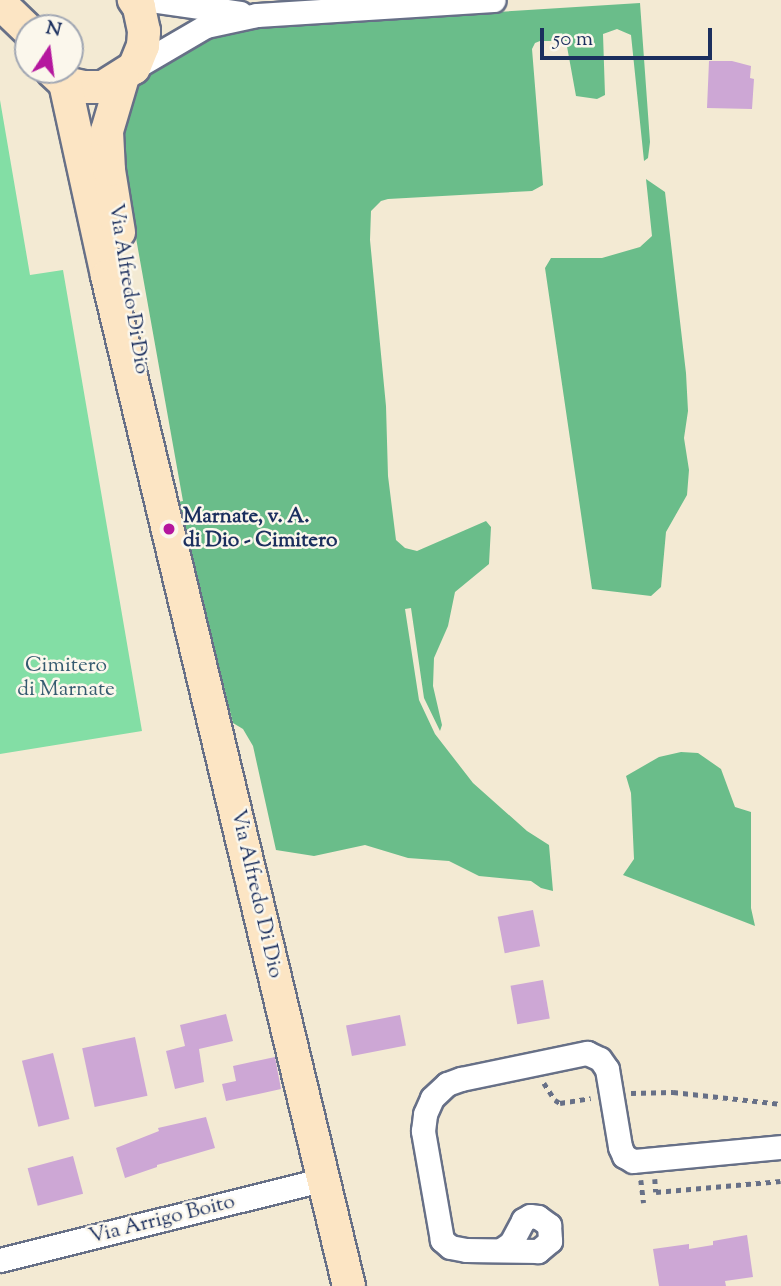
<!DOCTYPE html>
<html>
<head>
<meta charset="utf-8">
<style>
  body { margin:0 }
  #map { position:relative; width:781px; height:1286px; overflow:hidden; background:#f3ead3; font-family:"Sorts Mill Goudy",serif }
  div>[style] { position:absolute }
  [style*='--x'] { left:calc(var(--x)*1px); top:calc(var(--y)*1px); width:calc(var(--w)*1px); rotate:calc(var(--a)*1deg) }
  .green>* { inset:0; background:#83dea5 }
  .forest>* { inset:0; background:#6abd8a }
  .building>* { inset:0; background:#cda7d5; transform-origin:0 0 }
  .path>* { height:4.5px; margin-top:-2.25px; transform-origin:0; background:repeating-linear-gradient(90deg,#677087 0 5px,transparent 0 10px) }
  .roads { filter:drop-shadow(2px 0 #677087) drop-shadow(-2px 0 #677087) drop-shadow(0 2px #677087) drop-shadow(0 -2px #677087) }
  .minor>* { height:23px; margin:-11.5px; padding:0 11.5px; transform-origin:11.5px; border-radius:11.5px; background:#fff }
  .secondary>* { height:32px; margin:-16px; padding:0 16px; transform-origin:16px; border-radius:16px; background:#fce5c4 }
  .dots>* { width:19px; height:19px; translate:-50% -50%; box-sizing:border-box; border:4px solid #fbf7ec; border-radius:50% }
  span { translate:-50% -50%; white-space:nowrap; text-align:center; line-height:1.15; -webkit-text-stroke:5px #fbf7ec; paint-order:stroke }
  .street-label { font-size:21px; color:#1b2f5e }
  .poi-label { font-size:21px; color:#1b2f5e; font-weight:700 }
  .left { translate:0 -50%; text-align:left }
  .park-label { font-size:21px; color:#355b70 }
  .north { position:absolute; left:14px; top:14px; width:70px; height:70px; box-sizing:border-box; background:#fbf7ec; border:2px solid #a1a7b3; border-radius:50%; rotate:13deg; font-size:19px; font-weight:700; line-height:28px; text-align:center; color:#1b2f5e }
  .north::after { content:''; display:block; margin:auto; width:24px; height:32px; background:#b5179e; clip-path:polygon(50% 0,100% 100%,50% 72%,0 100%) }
  .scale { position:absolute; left:540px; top:28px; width:172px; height:32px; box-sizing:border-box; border:4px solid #1b2f5e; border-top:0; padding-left:9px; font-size:21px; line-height:24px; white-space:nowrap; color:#1b2f5e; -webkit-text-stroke:5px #fbf7ec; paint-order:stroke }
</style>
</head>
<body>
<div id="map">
  <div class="green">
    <i style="clip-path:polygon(0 100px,30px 275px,63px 270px,142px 731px,0 754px)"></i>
  </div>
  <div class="forest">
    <i style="clip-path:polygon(640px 3px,650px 142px,648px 158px,644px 161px,631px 35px,617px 29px,603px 34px,605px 95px,597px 99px,576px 96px,566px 41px,540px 41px,535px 43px,532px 49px,543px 185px,532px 191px,388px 199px,381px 201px,371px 211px,370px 240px,386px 406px,388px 476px,396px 540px,405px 548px,417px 551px,486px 521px,491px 527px,489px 564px,455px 592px,448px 626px,434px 658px,433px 686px,442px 725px,440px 731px,424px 698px,411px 608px,405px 609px,419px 700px,435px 734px,473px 783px,527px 831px,549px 845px,553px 891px,541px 888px,531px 881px,479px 876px,449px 861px,408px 858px,365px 845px,314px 856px,276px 850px,253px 746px,243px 729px,233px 723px,178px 502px,183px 501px,126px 182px,121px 129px,126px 106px,150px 70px,175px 49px,229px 29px)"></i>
    <i style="clip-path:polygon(646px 179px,665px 192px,686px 373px,688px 411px,684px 438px,689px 470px,687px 495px,666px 532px,661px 587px,651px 596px,592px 589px,545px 268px,551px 258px,602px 258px,640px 247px,652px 236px)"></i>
    <i style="clip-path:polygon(681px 752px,698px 753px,721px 769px,735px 807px,751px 812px,751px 908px,755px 926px,623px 875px,634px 859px,631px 793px,626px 776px,659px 757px)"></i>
  </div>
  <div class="building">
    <i style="clip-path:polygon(709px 61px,732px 61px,751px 66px,750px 78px,754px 79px,752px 109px,707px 108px)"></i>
    <i style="left:533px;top:910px;width:37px;height:36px;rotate:79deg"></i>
    <i style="left:543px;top:980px;width:39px;height:33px;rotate:80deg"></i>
    <i style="clip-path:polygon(226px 1014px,233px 1041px,199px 1049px,204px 1082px,175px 1089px,166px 1051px,185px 1046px,180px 1025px)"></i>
    <i style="left:400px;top:1015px;width:31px;height:55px;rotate:79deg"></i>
    <i style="left:135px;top:1037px;width:60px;height:54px;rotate:78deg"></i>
    <i style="left:53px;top:1053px;width:68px;height:32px;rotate:76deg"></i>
    <i style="clip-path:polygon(275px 1057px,281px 1089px,226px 1101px,222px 1084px,236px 1081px,233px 1066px)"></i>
    <i style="clip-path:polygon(206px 1117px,215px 1148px,157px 1165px,157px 1167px,125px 1178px,116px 1148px,159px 1131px,158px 1128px)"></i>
    <i style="left:73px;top:1156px;width:39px;height:47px;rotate:75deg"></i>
    <i style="clip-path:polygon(747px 1235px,753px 1277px,725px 1281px,726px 1286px,659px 1286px,653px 1249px,689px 1244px,689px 1249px,713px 1245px,713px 1241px)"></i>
  </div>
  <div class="path">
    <i style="--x:544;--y:1083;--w:20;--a:57"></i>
    <i style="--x:555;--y:1100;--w:6;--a:31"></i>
    <i style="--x:560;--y:1103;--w:31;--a:-9"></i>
    <i style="--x:631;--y:1093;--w:42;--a:-1.4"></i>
    <i style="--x:673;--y:1092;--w:109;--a:6.3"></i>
    <i style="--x:655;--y:1179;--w:13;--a:86"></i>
    <i style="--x:656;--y:1192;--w:125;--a:-5"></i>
    <i style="--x:641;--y:1180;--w:23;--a:83"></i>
  </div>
  <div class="roads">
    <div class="minor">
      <i style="--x:151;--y:0;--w:90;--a:8.3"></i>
      <i style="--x:134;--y:68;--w:83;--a:-30.3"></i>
      <i style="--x:206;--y:26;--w:52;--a:-12.2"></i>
      <i style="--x:257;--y:15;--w:237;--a:-3.6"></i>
      <i style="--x:501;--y:1250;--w:12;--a:-35"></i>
      <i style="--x:511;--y:1243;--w:26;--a:-62"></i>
      <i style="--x:523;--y:1220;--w:8;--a:-30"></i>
      <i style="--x:530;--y:1216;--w:8;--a:7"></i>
      <i style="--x:538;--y:1217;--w:14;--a:36"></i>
      <i style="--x:549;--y:1225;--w:16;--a:86"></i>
      <i style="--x:550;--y:1241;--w:16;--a:140"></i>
      <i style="--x:538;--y:1251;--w:72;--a:-179.2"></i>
      <i style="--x:466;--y:1250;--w:16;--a:-169"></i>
      <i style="--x:450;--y:1247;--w:11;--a:-139"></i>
      <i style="--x:442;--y:1240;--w:111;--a:-99.9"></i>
      <i style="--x:423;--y:1131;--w:17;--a:-83"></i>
      <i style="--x:425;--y:1114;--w:17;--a:-66"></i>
      <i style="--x:432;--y:1098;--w:21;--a:-43"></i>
      <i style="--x:447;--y:1084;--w:15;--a:-20"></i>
      <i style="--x:461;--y:1079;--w:129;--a:-11.7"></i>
      <i style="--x:587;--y:1053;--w:14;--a:25"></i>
      <i style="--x:600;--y:1059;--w:12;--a:55"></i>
      <i style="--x:607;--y:1069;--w:79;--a:80.5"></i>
      <i style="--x:620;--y:1147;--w:10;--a:66"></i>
      <i style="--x:624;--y:1156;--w:10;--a:29"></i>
      <i style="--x:633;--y:1161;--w:149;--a:-5.4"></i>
      <i style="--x:0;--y:1260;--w:334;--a:-14"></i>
    </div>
    <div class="secondary">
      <i style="--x:0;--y:3;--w:39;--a:44"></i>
      <i style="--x:52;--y:71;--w:18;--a:43"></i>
      <i style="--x:65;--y:83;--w:19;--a:12"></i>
      <i style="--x:84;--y:87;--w:19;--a:0"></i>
      <i style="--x:103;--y:87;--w:36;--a:-32"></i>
      <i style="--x:134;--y:68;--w:24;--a:-68"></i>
      <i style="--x:143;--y:46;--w:15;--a:-86"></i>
      <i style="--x:144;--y:31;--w:25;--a:-102"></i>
      <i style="--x:139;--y:7;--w:9;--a:-126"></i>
      <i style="--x:65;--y:83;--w:198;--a:77.7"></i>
      <i style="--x:107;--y:276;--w:1039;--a:76.53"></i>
      <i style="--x:119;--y:232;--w:63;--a:-99.2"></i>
      <i style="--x:109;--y:170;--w:39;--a:-93"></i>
      <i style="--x:107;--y:131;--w:56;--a:-73.5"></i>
    </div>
  </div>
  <div class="dots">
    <i style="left:169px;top:529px;background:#b5179e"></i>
  </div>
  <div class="street-label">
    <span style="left:128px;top:289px;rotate:81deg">Via Alfredo Di Dio</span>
    <span style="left:256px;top:894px;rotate:77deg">Via Alfredo Di Dio</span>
    <span style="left:162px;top:1220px;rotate:-14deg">Via Arrigo Boito</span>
  </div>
  <div class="poi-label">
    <span class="left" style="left:183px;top:529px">Marnate, v. A.<br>di Dio - Cimitero</span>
  </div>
  <div class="park-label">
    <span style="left:66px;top:678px">Cimitero<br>di Marnate</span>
  </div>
  <div class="north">N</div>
  <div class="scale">50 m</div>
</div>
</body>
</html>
